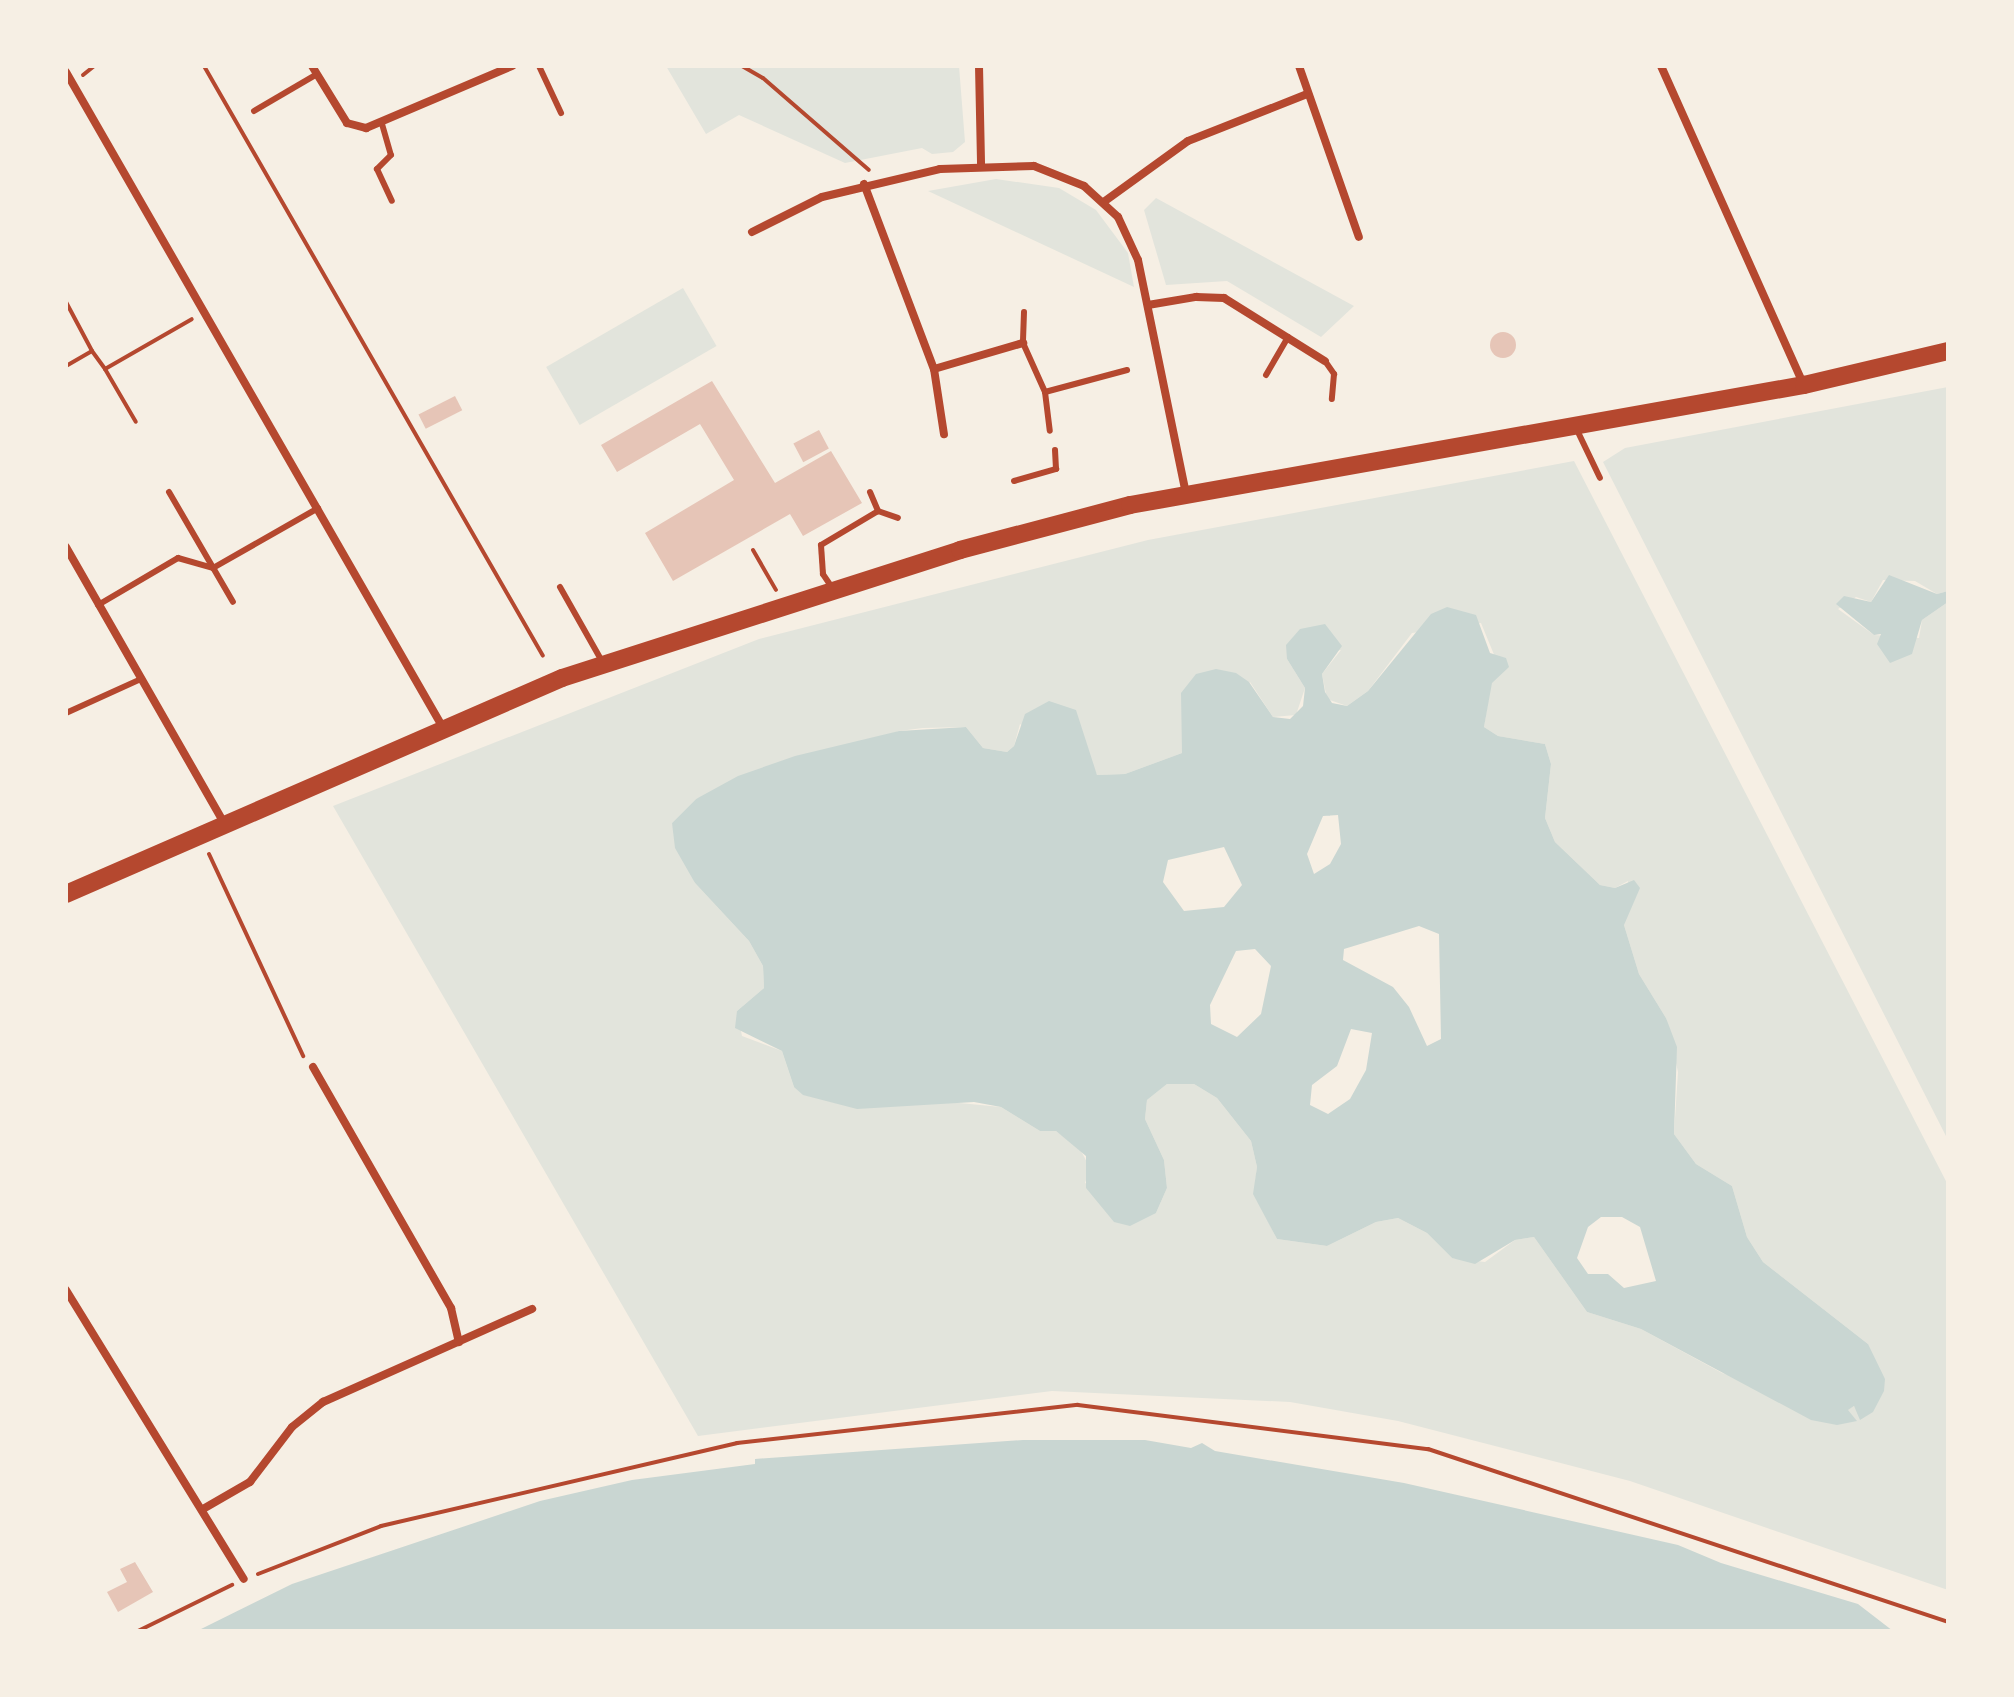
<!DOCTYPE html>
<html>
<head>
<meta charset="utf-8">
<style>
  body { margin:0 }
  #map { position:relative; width:2014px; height:1697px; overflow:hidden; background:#f6efe4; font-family:"DejaVu Sans",sans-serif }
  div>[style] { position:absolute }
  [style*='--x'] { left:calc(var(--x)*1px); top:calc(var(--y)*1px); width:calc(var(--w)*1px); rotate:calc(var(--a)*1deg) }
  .green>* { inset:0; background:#e2e4dc; transform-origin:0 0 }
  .water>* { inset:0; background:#c9d6d2 }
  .building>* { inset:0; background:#e6c5b7; transform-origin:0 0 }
  .round { border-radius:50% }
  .path>* { height:4px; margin:-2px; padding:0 2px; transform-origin:2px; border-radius:2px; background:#b5482f }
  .service>* { height:6px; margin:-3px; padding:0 3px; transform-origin:3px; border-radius:3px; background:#b5482f }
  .minor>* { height:8px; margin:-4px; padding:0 4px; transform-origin:4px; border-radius:4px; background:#b5482f }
  .primary>* { height:18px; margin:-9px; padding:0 9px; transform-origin:9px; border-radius:9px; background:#b5482f }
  span { translate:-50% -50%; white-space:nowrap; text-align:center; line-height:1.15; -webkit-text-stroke:7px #f6efe4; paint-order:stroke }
  .frame { position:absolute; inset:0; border:68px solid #f6efe4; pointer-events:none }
</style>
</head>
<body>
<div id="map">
  <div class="green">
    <i style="clip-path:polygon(666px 66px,959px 66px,965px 142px,953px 152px,932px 154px,922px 148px,845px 163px,739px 115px,706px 134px)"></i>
    <i style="clip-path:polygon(996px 179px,1059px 188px,1096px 210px,1128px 253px,1134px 287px,928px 191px)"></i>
    <i style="clip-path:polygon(1156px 198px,1354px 306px,1321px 337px,1227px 281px,1166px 285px,1144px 210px)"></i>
    <i style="left:683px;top:288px;width:67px;height:158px;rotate:60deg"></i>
    <i style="clip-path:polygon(1948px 387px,1948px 591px,1937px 594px,1915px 581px,1883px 580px,1871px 602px,1856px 597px,1838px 609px,1874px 635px,1919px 638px,1922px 620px,1948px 602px,1948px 1140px,1603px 462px,1625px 448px)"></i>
    <i style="clip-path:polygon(evenodd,1574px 461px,1948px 1185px,1948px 1590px,1630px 1481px,1398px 1421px,1290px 1402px,1052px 1391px,698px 1436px,333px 806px,759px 639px,1148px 540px,1574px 461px,1481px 623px,1495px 657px,1484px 727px,1498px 736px,1545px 744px,1551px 764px,1545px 818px,1555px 842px,1600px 885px,1615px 888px,1628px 881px,1624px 925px,1639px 974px,1666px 1018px,1678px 1072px,1674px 1134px,1696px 1164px,1732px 1186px,1747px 1237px,1763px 1262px,1868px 1344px,1861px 1419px,1854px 1406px,1847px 1410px,1856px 1420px,1722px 1373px,1641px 1329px,1587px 1312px,1534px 1237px,1515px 1240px,1485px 1262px,1452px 1258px,1427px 1233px,1398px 1218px,1376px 1222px,1327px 1246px,1277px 1239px,1254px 1194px,1257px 1167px,1251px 1141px,1217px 1098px,1194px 1084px,1167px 1084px,1147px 1100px,1145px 1119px,1164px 1160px,1167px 1188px,1156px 1213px,1085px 1183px,1090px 1168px,1080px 1149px,1056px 1131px,1040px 1131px,1001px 1107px,794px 1087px,782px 1051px,742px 1036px,737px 1011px,764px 988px,763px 966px,749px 941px,695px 883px,672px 823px,696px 799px,899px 731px,923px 728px,966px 727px,983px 748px,1007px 752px,1014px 746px,1020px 724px,1093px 766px,1097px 775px,1125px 774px,1182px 753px,1250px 682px,1273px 717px,1296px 715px,1305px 688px,1287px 659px,1341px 650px,1322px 674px,1327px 699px,1347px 706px,1368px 691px,1412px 633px,1481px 623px)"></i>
  </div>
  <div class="water">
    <i style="clip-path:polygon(1889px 575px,1937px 594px,1948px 591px,1948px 602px,1922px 620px,1912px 654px,1890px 663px,1877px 644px,1881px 634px,1874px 635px,1836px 604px,1844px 596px,1871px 602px)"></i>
    <i style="clip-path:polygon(evenodd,1447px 607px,1476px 615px,1490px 653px,1506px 658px,1509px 667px,1492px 683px,1484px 727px,1498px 736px,1545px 744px,1551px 764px,1545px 818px,1555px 842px,1600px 885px,1615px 888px,1634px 880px,1640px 888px,1624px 925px,1639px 974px,1666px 1018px,1677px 1047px,1674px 1134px,1696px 1164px,1732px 1186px,1747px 1237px,1763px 1262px,1868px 1344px,1885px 1379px,1884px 1391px,1873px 1412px,1860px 1420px,1854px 1406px,1848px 1410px,1857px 1421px,1837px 1425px,1811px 1420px,1641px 1329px,1587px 1312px,1534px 1237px,1515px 1240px,1475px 1264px,1452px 1258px,1427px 1233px,1398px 1218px,1376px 1222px,1327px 1246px,1277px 1239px,1253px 1194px,1257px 1167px,1251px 1141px,1217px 1098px,1194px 1084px,1167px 1084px,1147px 1100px,1145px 1119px,1164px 1160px,1167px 1188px,1156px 1213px,1130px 1226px,1114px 1222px,1086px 1188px,1086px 1156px,1056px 1131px,1040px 1131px,1001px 1107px,974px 1102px,857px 1109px,803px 1095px,794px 1087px,782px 1051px,735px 1028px,737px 1011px,764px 988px,763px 966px,749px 941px,695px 883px,675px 848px,672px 823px,696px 799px,738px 776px,795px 756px,899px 731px,966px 727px,983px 748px,1007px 752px,1014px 746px,1025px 714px,1049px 701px,1076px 710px,1097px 775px,1125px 774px,1182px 753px,1181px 693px,1196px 674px,1216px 669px,1236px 673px,1249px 682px,1273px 717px,1290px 719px,1303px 706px,1305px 688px,1287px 659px,1286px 645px,1300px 629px,1325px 624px,1342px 646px,1322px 674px,1325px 692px,1332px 703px,1347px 706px,1368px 691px,1431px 614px,1447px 607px,1338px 815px,1341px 844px,1330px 864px,1314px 874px,1307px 854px,1323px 816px,1338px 815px,1447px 607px,1224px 847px,1242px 885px,1224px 907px,1184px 911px,1163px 882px,1168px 860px,1224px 847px,1447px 607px,1419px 926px,1439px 934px,1441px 1039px,1427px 1046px,1409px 1007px,1393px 987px,1343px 960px,1344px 949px,1419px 926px,1447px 607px,1255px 949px,1271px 966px,1261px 1014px,1237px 1037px,1211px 1024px,1210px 1005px,1236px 951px,1255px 949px,1447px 607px,1351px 1029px,1372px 1033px,1366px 1070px,1350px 1099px,1328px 1114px,1310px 1105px,1312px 1085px,1337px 1066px,1351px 1029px,1447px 607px,1601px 1217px,1622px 1217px,1640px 1227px,1656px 1281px,1624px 1288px,1608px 1274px,1588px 1274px,1577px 1258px,1588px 1227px,1601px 1217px)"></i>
    <i style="clip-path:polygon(1023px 1440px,1145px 1440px,1191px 1448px,1202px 1443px,1215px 1451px,1404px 1483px,1678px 1545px,1721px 1563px,1858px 1604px,1893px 1631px,197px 1631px,292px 1584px,540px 1501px,632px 1480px,755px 1464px,755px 1459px)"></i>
  </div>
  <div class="building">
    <i class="round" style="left:1490px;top:332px;width:26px;height:26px"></i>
    <i style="clip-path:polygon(712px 381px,775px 483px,831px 451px,862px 503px,803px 536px,790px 514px,673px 581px,645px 533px,734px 480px,700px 424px,617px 472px,601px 445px)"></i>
    <i style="left:455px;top:396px;width:16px;height:41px;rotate:63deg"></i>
    <i style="left:819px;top:430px;width:21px;height:29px;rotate:62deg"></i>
    <i style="clip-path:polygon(135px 1562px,153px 1592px,118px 1612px,107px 1592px,127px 1582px,120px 1569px)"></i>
  </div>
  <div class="path">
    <i style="--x:204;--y:66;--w:680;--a:60.12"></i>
    <i style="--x:742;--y:66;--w:24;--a:30"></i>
    <i style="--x:763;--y:78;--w:140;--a:41"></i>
    <i style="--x:83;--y:75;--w:14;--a:-39"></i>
    <i style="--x:66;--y:302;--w:55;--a:62"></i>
    <i style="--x:66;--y:366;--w:30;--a:-30"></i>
    <i style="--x:92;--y:351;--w:22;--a:54"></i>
    <i style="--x:105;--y:369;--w:100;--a:-29.9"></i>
    <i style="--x:105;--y:369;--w:61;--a:59.7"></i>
    <i style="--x:753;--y:550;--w:46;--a:60.1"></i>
    <i style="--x:209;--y:854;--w:223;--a:65"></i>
    <i style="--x:258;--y:1574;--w:132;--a:-21.3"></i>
    <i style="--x:381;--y:1526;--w:366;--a:-13.1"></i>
    <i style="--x:737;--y:1443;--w:343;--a:-6.4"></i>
    <i style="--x:1078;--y:1405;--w:353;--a:7.2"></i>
    <i style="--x:1428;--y:1449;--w:548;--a:18.4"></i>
    <i style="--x:138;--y:1631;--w:105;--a:-26.1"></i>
  </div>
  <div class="service">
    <i style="--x:539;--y:66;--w:52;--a:64.9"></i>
    <i style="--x:254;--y:111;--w:73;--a:-30.4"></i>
    <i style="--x:382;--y:124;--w:32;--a:74"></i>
    <i style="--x:391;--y:155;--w:20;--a:135"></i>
    <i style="--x:377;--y:169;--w:35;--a:65"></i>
    <i style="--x:1024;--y:312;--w:31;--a:92"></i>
    <i style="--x:1023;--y:343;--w:54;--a:65.8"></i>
    <i style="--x:1045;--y:392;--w:39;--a:83"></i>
    <i style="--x:1325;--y:361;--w:16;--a:55"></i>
    <i style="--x:1334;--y:374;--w:25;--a:95"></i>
    <i style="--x:1266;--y:375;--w:44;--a:-59.9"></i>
    <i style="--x:1045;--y:392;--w:85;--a:-15"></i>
    <i style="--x:1577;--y:430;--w:53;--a:64.4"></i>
    <i style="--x:1014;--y:481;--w:44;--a:-15.9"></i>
    <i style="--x:1056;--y:469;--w:19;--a:-93"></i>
    <i style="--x:169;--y:492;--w:127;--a:59.8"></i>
    <i style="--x:870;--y:492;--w:21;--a:67"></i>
    <i style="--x:560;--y:587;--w:87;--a:60.5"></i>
    <i style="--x:833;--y:589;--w:18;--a:-124"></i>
    <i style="--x:823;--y:574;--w:29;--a:-94"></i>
    <i style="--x:821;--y:545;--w:66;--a:-30.8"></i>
    <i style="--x:878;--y:511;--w:21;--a:19"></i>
    <i style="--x:98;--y:605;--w:93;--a:-30.4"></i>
    <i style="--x:178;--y:558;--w:36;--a:16"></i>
    <i style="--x:213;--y:568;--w:121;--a:-29.7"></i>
    <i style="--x:66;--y:713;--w:82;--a:-24.4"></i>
  </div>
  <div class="minor">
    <i style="--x:312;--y:66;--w:67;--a:58.4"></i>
    <i style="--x:347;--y:123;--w:20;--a:15"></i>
    <i style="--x:366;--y:128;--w:159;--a:-23"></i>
    <i style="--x:979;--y:66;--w:99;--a:88.8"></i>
    <i style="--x:1299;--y:66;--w:181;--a:70.7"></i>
    <i style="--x:1661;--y:66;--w:348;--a:65.9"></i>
    <i style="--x:66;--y:72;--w:754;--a:60.1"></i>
    <i style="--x:864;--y:184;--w:198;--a:69.3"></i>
    <i style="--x:934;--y:369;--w:66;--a:81.3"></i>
    <i style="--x:1105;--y:201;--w:102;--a:-35.9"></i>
    <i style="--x:1188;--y:141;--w:126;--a:-21.5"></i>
    <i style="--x:752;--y:232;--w:78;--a:-26.6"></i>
    <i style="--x:822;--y:197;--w:121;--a:-13.3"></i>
    <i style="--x:940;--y:169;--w:94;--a:-1.8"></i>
    <i style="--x:1034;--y:166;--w:54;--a:21.8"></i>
    <i style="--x:1084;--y:186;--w:46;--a:42.4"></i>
    <i style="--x:1118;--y:217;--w:47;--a:65.1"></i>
    <i style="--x:1138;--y:260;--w:239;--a:78.4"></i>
    <i style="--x:1148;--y:305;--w:49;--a:-9.5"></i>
    <i style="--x:1196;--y:297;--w:28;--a:2"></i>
    <i style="--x:1224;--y:298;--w:119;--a:32"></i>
    <i style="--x:934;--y:369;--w:93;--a:-16.3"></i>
    <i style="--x:66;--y:547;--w:318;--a:60.2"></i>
    <i style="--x:313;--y:1067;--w:278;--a:60.2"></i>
    <i style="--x:451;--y:1308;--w:35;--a:77"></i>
    <i style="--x:66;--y:1290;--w:339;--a:58.4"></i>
    <i style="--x:203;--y:1509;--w:54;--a:-29.9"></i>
    <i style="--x:250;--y:1482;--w:69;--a:-52.6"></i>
    <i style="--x:292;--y:1427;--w:40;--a:-39"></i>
    <i style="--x:323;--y:1402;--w:229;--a:-24"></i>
  </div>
  <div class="primary">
    <i style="--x:66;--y:894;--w:541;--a:-23.53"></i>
    <i style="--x:562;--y:678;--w:418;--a:-17.8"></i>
    <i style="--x:960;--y:550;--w:176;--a:-14.8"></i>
    <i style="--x:1130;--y:505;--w:685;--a:-10.1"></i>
    <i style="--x:1804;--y:385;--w:148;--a:-13.3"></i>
  </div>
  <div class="frame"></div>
</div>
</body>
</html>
